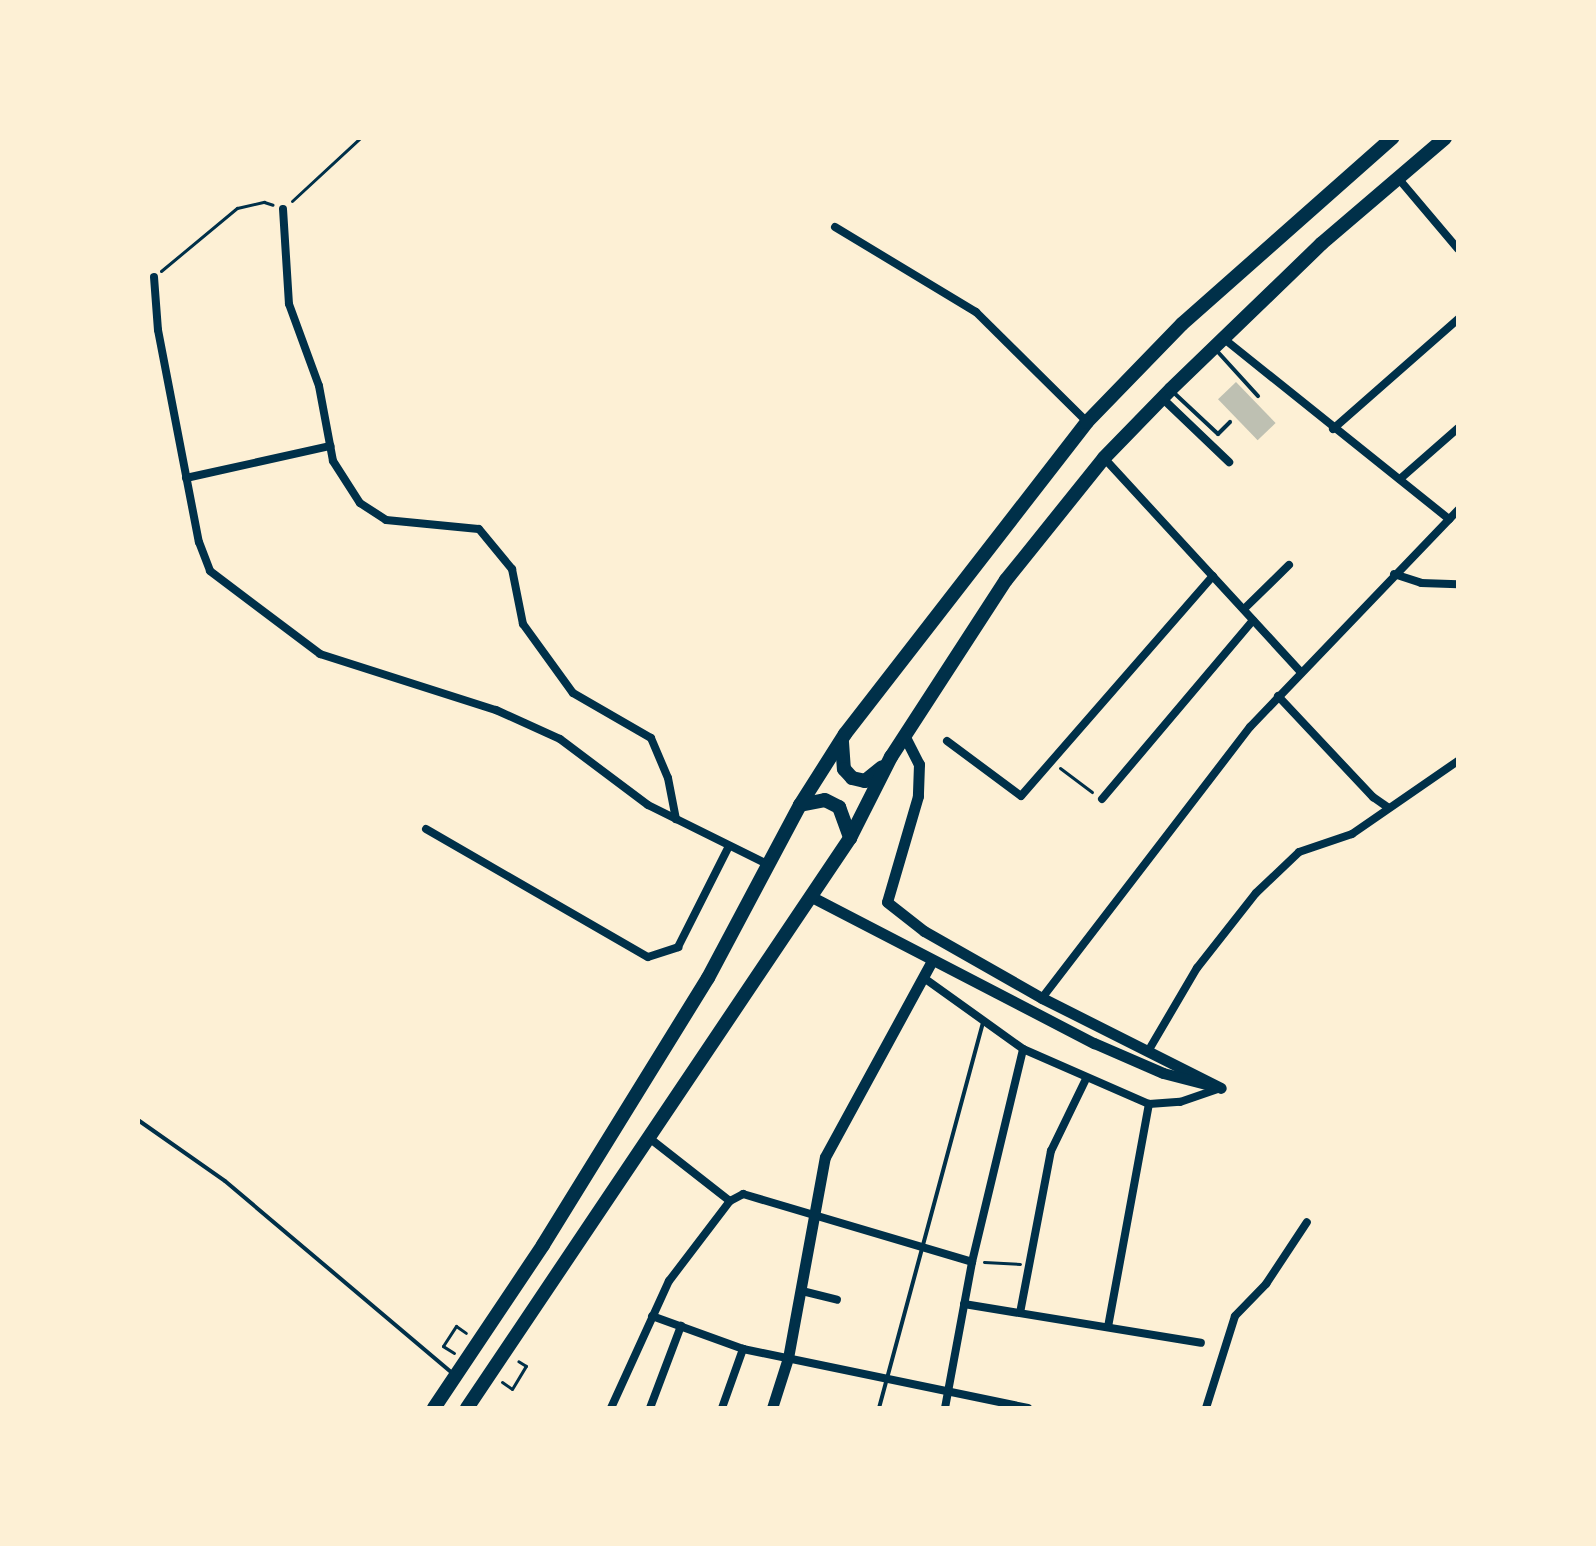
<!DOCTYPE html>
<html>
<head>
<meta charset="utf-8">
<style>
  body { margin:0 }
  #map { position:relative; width:1596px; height:1546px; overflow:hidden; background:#fdf0d5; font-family:Roboto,sans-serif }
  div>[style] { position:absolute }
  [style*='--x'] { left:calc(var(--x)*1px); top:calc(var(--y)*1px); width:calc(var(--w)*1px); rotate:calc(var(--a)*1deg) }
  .building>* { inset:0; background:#bec0b2; transform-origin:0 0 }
  .path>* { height:3px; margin:-1.5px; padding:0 1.5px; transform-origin:1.5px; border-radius:1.5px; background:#003049 }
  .service>* { height:4px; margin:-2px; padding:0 2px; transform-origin:2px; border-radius:2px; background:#003049 }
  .minor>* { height:8px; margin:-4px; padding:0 4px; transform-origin:4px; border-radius:4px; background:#003049 }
  .tertiary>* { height:11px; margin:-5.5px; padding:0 5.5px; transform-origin:5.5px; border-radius:5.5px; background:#003049 }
  .trunk>* { height:14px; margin:-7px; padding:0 7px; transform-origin:7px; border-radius:7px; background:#003049 }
  span { translate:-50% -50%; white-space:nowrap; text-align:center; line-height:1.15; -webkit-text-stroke:6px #fdf0d5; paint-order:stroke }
  .frame { position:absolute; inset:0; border:140px solid #fdf0d5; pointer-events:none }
</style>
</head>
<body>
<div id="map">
  <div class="building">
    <i style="left:1236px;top:382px;width:57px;height:25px;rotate:46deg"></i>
  </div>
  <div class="path">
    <i style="--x:292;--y:201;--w:93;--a:-42.8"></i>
    <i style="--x:161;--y:271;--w:99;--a:-39.7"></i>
    <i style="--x:237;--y:208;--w:28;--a:-13"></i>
    <i style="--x:264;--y:202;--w:9;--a:18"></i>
    <i style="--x:1060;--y:768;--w:40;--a:37"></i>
    <i style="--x:984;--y:1262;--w:36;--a:3"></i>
    <i style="--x:454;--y:1353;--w:13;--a:-148"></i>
    <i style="--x:443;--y:1346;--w:24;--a:-57"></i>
    <i style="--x:456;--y:1326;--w:12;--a:35"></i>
    <i style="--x:502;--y:1382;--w:12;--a:35"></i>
    <i style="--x:512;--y:1389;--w:27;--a:-59"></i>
    <i style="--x:526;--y:1366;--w:9;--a:-148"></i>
  </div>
  <div class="service">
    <i style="--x:1217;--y:351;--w:61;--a:47.7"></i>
    <i style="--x:1172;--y:391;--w:63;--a:43.1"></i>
    <i style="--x:1218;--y:434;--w:17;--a:-45"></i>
    <i style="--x:138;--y:1120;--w:106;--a:35"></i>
    <i style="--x:225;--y:1181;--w:299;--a:40.2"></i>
    <i style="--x:879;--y:1408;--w:400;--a:-74.9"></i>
  </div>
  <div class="minor">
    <i style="--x:1398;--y:178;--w:93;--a:49.8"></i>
    <i style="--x:283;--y:209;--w:95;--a:86.4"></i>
    <i style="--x:289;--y:304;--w:87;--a:69.9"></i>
    <i style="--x:319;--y:386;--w:76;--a:79.4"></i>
    <i style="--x:333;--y:461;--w:50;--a:57.3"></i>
    <i style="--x:360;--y:503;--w:31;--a:33"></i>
    <i style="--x:386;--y:520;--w:93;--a:5.5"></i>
    <i style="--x:479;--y:529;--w:52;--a:50.5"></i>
    <i style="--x:512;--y:569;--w:56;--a:78.7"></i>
    <i style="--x:523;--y:624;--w:85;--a:54.1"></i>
    <i style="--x:573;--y:693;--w:90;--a:30"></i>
    <i style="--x:651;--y:738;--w:43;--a:67"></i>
    <i style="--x:668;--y:778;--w:42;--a:79"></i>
    <i style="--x:835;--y:227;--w:165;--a:31.1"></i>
    <i style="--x:976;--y:312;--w:156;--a:44.7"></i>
    <i style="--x:154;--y:277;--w:53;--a:85.7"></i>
    <i style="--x:158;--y:330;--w:216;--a:79.1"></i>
    <i style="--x:199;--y:542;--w:31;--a:69"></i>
    <i style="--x:210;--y:571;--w:138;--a:37"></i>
    <i style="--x:320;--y:654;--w:185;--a:17.7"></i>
    <i style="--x:496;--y:710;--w:70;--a:24.4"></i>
    <i style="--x:560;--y:739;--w:110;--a:36.9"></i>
    <i style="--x:648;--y:805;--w:133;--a:26.4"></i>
    <i style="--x:1223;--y:338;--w:290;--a:38.7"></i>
    <i style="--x:1162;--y:398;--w:93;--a:43.7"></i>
    <i style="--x:1333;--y:429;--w:167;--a:-41.3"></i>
    <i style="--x:1104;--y:458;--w:289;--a:47.4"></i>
    <i style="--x:186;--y:478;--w:148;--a:-12.5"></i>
    <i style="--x:1400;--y:479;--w:77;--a:-41.3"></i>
    <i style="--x:1394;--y:574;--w:28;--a:18"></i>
    <i style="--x:1421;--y:583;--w:37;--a:2"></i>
    <i style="--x:1244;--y:609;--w:63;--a:-44.4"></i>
    <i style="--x:1278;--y:696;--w:139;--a:46.8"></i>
    <i style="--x:1373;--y:797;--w:19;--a:35"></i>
    <i style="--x:947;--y:741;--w:92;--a:36.6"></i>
    <i style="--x:1021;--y:796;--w:292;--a:-48.9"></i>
    <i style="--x:1102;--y:799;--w:234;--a:-49.8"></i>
    <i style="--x:426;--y:829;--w:256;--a:30"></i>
    <i style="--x:648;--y:957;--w:32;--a:-18"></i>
    <i style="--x:678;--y:947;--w:113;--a:-63.2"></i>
    <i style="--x:924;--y:978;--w:122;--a:35.6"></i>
    <i style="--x:1023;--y:1049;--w:137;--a:23.6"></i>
    <i style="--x:1149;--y:1104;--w:31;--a:-4"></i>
    <i style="--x:1180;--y:1102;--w:43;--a:-18.9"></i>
    <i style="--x:1042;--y:998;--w:342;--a:-52.5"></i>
    <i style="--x:1250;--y:727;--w:301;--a:-46.2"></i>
    <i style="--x:1150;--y:1048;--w:93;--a:-59.6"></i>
    <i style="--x:1197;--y:968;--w:95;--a:-51.8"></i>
    <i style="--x:1256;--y:893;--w:59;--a:-43.6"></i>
    <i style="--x:1299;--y:852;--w:56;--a:-18.8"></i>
    <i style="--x:1352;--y:834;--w:129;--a:-34.6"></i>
    <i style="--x:648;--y:1137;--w:104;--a:38"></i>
    <i style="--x:802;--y:1291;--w:36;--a:14"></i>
    <i style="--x:964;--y:1304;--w:240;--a:9.3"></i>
    <i style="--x:1020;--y:1313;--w:165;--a:-79.2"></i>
    <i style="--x:1051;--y:1151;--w:80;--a:-64.1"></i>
    <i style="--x:652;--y:1316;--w:97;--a:19.9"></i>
    <i style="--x:743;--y:1349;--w:291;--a:11.7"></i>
    <i style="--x:1108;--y:1327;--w:227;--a:-79.6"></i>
    <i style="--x:611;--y:1408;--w:140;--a:-65.5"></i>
    <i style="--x:669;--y:1281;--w:101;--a:-52.7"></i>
    <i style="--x:730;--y:1201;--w:15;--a:-28"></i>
    <i style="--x:743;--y:1194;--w:239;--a:16.5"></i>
    <i style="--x:650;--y:1408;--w:88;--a:-69.3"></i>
    <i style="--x:722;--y:1408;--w:63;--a:-70.4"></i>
    <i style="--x:945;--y:1408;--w:148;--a:-79.5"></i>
    <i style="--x:972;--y:1262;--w:219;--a:-76.5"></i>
    <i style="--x:1206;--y:1408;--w:96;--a:-72.5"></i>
    <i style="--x:1235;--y:1316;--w:45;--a:-45.9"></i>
    <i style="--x:1266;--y:1284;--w:74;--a:-56.5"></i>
  </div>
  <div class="tertiary">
    <i style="--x:904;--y:735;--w:33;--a:63"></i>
    <i style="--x:919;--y:764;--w:32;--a:92"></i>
    <i style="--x:918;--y:796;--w:110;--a:106.3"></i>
    <i style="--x:887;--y:902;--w:47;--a:38.1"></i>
    <i style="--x:924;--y:931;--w:136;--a:29.6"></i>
    <i style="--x:1042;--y:998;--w:200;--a:26.7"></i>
    <i style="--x:810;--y:896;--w:320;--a:27.4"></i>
    <i style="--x:1094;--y:1043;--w:75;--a:23.5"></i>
    <i style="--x:1163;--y:1073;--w:44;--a:14.3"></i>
    <i style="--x:772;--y:1408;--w:52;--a:-72.3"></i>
    <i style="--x:788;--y:1358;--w:204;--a:-79.6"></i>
    <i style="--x:825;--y:1157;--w:223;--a:-61.4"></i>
  </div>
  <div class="trunk">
    <i style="--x:842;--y:742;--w:27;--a:86"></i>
    <i style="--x:844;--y:769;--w:12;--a:48"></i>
    <i style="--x:852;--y:778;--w:13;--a:13"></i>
    <i style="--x:865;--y:781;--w:22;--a:-39"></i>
    <i style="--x:800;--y:805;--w:25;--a:-11"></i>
    <i style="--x:825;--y:800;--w:16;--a:27"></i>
    <i style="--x:839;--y:807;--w:33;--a:70"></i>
    <i style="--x:434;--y:1408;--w:196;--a:-56.2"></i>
    <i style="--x:543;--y:1245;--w:314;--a:-58.3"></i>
    <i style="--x:708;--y:978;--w:196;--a:-62"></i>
    <i style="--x:800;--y:805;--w:84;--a:-57.6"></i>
    <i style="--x:845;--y:734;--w:395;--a:-52.2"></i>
    <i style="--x:1087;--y:422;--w:136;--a:-45.9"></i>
    <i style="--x:1182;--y:324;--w:281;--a:-41.5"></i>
    <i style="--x:467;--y:1408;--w:687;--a:-56.1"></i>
    <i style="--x:850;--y:838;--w:91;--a:-63.2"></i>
    <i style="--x:891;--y:757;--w:211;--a:-57"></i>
    <i style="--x:1006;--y:580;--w:156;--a:-51.2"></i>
    <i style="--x:1104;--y:458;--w:96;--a:-45.8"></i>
    <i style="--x:1171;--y:389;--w:209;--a:-44"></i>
    <i style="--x:1321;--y:244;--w:163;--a:-40.5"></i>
  </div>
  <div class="frame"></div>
</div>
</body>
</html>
